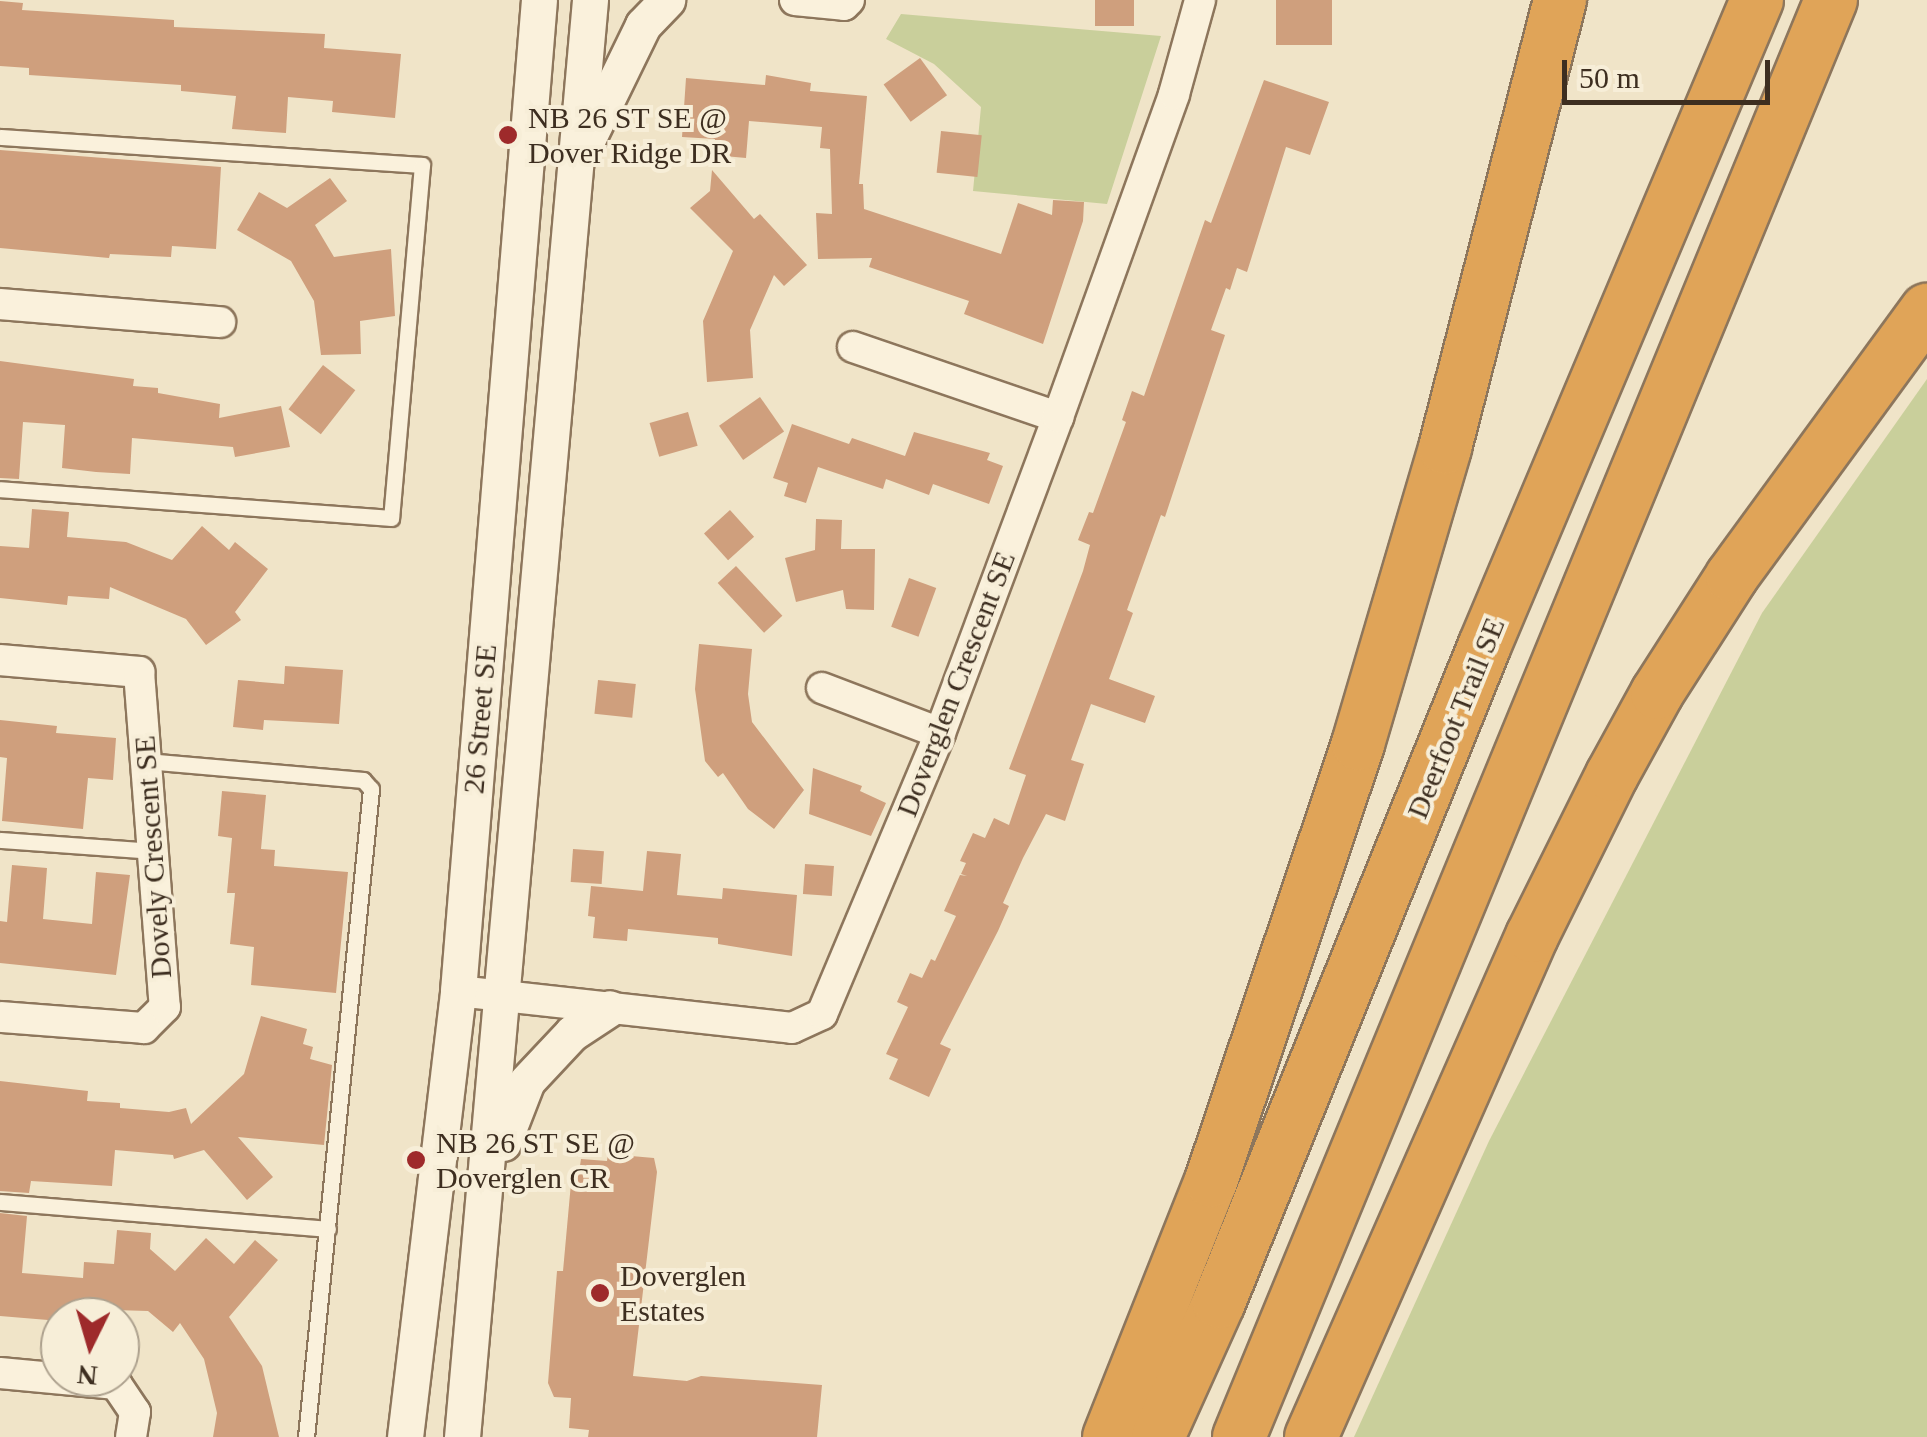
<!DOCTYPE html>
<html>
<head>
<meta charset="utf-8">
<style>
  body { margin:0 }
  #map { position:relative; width:1927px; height:1437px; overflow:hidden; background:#f0e4c8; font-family:"Times New Roman",serif }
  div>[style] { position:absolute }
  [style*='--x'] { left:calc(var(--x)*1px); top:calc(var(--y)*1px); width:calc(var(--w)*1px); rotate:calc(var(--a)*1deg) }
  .green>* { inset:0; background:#c9cf9b }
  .building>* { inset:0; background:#cf9f7d; transform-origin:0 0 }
  .roads { filter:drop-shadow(2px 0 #8d765c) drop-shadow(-2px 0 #8d765c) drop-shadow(0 2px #8d765c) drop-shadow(0 -2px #8d765c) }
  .service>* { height:15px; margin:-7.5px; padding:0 7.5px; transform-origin:7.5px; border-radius:7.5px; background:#faf1dc }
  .minor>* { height:30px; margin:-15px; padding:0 15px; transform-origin:15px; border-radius:15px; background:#faf1dc }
  .tertiary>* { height:35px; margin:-17.5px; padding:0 17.5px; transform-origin:17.5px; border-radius:17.5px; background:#faf1dc }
  .motorway>* { height:52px; margin:-26px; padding:0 26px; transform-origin:26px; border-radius:26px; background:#e0a458 }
  .dots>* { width:28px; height:28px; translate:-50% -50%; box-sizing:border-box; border:5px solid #f7eed8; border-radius:50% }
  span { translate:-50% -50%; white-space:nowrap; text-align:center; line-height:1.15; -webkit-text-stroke:8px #f7eed8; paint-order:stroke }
  .poi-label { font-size:30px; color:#3d2e20 }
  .left { translate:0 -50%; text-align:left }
  .street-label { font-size:30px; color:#3d2e20 }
  .north { position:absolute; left:40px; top:1297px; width:100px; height:100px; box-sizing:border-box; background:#f7eed8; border:2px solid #ada18e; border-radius:50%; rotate:185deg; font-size:28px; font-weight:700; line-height:40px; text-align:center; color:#3d2e20 }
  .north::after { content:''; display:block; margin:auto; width:35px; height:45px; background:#9e2a2b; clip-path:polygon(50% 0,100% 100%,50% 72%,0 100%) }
  .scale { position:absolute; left:1562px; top:60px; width:208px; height:45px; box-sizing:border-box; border:5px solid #3d2e20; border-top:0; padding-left:12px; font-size:30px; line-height:35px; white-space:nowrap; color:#3d2e20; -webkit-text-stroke:8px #f7eed8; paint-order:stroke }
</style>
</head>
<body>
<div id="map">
  <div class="green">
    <i style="clip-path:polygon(901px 14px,1161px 36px,1107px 204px,973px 191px,981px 107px,934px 64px,886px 39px)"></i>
    <i style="clip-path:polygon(1927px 379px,1927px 1437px,1354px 1437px,1489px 1141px,1762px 613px)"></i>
  </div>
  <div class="building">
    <i style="left:1095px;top:0;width:39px;height:26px"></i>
    <i style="left:1276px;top:0;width:56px;height:45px"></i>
    <i style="clip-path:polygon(0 1px,23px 3px,22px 10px,174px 20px,174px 27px,325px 34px,324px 48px,401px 54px,395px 118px,332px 112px,333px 101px,288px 97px,286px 133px,232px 129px,236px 96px,181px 91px,181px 85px,29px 75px,29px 68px,0 66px)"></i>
    <i style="left:920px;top:58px;width:46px;height:45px;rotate:54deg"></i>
    <i style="clip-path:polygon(766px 75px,811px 83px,810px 91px,867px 96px,859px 184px,863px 184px,864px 209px,1001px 254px,1018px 203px,1052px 215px,1053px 200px,1084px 202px,1083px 221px,1043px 344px,964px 314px,969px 301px,869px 267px,872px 258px,818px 259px,816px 213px,832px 214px,830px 149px,820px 148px,822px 127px,749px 121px,746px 158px,713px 155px,715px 139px,682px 137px,686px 78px,765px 85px)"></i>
    <i style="clip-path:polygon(1264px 80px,1329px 102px,1310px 155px,1286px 147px,1247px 272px,1237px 268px,1230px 290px,1226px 288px,1211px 330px,1225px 335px,1165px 517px,1161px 515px,1127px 610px,1133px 613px,1109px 679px,1155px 696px,1145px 723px,1091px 704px,1071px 760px,1084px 764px,1065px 821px,1046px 814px,1023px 858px,1003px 903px,1009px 906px,998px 931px,940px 1044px,951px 1049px,929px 1097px,889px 1079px,898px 1059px,886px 1054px,908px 1007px,897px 1002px,910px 973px,922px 978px,931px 959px,935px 961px,956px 916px,944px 911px,960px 875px,967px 876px,961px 874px,966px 863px,960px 861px,973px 833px,985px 838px,994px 818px,1009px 825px,1026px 775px,1009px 769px,1083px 571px,1090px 545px,1078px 540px,1089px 512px,1093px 513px,1126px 422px,1122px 420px,1132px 391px,1144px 396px,1205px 220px,1211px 223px)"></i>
    <i style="left:941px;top:131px;width:41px;height:42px;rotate:6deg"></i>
    <i style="clip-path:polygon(0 150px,221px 167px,216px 249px,172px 246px,171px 257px,110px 254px,109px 258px,0 248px)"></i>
    <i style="clip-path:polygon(712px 170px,754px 219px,760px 214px,807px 265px,784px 286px,774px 275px,750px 330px,753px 378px,707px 382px,703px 321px,733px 251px,690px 208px,710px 191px)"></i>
    <i style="clip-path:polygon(330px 178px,347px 201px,315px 225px,334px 257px,391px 249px,395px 316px,360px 321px,361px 354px,321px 355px,314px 301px,291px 261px,237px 230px,259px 192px,287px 208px)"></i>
    <i style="clip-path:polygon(0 361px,134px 379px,133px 386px,158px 388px,158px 393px,220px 404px,219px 418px,281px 406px,290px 447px,235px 457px,233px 447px,132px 438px,130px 474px,96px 472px,62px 468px,65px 425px,23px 422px,19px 479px,0 478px)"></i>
    <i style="left:323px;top:365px;width:41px;height:56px;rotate:38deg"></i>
    <i style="left:760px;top:397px;width:42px;height:50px;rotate:55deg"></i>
    <i style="left:688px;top:412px;width:35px;height:40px;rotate:74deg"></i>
    <i style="clip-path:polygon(792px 424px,849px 444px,852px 438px,905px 456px,914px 432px,990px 453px,987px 460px,1003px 466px,989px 504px,933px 484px,929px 495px,886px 479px,883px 489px,818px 467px,806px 503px,784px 496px,788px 483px,773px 478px)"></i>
    <i style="clip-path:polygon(32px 509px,69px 512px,67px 537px,126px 542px,172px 560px,202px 526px,229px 550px,235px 542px,268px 569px,235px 612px,241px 620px,206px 645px,186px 619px,110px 587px,109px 599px,68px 596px,67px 605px,0 598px,0 546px,29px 548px)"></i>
    <i style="left:730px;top:510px;width:36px;height:35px;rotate:48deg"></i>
    <i style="clip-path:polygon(816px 519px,842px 520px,841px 549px,875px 549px,874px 610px,846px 609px,843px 590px,796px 602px,785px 558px,815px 550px)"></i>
    <i style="left:736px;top:566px;width:68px;height:25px;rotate:47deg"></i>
    <i style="left:909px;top:578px;width:29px;height:52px;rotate:20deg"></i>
    <i style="clip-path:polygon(699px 644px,752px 649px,748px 694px,752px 722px,804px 790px,774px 829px,748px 809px,723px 773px,718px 777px,705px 761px,695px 689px)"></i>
    <i style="clip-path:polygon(285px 666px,343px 670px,339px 724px,264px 720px,263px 730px,233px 727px,238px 680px,284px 684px)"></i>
    <i style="left:598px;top:680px;width:38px;height:34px;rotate:6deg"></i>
    <i style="clip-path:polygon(0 720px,57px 726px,56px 733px,116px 738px,113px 780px,88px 778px,83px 829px,2px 821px,7px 758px,0 757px)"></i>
    <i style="clip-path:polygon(813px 768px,862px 786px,860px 791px,886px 803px,871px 836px,809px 814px)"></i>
    <i style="clip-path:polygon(222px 791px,266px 795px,261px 849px,275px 850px,274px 866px,348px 872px,336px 993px,251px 985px,254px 947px,230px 944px,235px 893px,227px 893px,232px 838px,218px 836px)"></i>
    <i style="left:573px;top:849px;width:31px;height:33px;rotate:4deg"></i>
    <i style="clip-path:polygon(647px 851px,681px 854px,677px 895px,722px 899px,723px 888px,797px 895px,792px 956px,718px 944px,718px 938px,628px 929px,627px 941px,593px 938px,595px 917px,588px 916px,591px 886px,643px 891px)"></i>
    <i style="left:805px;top:864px;width:29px;height:30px;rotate:4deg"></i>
    <i style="clip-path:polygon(12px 865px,47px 868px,43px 919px,92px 924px,96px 872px,130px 875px,116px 975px,0 963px,0 921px,7px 922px)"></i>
    <i style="clip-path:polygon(261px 1016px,307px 1029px,303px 1044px,313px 1047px,310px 1059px,332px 1065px,324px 1145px,238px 1137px,273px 1177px,247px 1200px,204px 1150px,174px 1159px,173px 1155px,115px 1150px,112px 1186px,31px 1181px,29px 1193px,0 1191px,0 1081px,88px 1091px,87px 1101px,120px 1103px,120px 1108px,169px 1112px,186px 1108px,191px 1124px,244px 1074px)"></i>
    <i style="clip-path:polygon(608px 1154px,654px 1158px,657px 1172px,633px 1376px,687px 1381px,701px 1376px,822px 1385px,817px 1437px,588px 1437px,589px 1430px,569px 1428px,571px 1398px,554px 1397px,548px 1383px,557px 1271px,563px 1271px,572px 1172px,579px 1172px,581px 1159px,607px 1161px)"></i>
    <i style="clip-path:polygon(0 1213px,27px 1216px,22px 1273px,83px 1278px,84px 1262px,114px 1264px,117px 1230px,151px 1233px,150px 1249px,175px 1271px,206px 1238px,234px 1264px,255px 1240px,278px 1260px,229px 1317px,262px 1366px,279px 1437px,213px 1437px,217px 1413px,204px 1359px,180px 1323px,173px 1332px,148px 1311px,114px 1310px,70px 1309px,69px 1317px,60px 1321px,0 1316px)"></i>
  </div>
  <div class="roads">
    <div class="service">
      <i style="--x:0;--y:137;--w:423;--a:3.8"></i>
      <i style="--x:422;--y:165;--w:354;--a:95"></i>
      <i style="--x:391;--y:518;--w:392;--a:-175.8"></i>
      <i style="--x:146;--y:761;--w:218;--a:5"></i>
      <i style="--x:363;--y:780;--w:12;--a:48"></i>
      <i style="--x:371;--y:789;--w:651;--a:95.73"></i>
      <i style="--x:0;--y:840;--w:154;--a:4.1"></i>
      <i style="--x:0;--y:1202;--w:329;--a:4.7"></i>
    </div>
    <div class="minor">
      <i style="--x:795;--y:0;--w:49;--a:5.8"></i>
      <i style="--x:844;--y:5;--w:7;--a:-45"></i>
      <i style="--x:0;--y:304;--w:221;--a:4.7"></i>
      <i style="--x:853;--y:347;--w:217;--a:18.9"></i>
      <i style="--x:0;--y:660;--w:140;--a:4.9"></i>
      <i style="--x:139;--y:672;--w:336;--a:85.6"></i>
      <i style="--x:165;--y:1007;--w:30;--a:135"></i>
      <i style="--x:144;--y:1028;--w:144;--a:-175.6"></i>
      <i style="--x:822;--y:688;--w:126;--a:20.9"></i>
      <i style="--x:458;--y:991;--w:336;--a:6.3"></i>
      <i style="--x:792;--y:1028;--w:33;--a:-25"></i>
      <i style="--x:822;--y:1014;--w:305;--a:-67.2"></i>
      <i style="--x:940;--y:733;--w:337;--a:-69.5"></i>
      <i style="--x:1058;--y:417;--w:343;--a:-70.2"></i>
      <i style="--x:1174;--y:94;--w:98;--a:-74.5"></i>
      <i style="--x:0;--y:1373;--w:117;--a:5.4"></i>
      <i style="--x:116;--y:1384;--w:34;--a:56"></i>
      <i style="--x:135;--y:1412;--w:25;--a:99"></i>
    </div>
    <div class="tertiary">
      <i style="--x:588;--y:138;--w:126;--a:-64"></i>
      <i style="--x:643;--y:25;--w:35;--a:-46"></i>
      <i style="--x:503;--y:1143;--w:66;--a:-68.8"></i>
      <i style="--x:527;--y:1081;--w:66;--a:-46.8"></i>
      <i style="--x:572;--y:1033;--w:45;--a:-33.3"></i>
      <i style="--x:405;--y:1437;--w:449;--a:-83.2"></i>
      <i style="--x:458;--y:991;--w:994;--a:-85.33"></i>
      <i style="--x:462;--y:1437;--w:1443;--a:-84.91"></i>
    </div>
    <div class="motorway">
      <i style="--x:1109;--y:1437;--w:276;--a:-68.3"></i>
      <i style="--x:1211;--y:1181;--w:461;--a:-71.4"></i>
      <i style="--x:1358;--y:744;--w:309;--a:-73.6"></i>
      <i style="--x:1445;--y:448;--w:463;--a:-75.6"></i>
      <i style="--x:1158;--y:1437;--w:148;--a:-65.7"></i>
      <i style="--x:1219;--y:1302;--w:707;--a:-67.97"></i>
      <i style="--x:1484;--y:647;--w:702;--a:-67.12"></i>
      <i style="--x:1239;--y:1437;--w:1554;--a:-67.61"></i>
      <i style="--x:1311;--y:1437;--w:548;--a:-66.2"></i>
      <i style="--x:1532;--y:936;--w:180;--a:-63.6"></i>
      <i style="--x:1612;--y:775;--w:94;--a:-61.2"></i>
      <i style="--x:1657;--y:693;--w:139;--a:-57.3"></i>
      <i style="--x:1732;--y:576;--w:330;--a:-53.8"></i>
    </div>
  </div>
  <div class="dots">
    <i style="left:508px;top:135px;background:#9e2a2b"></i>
    <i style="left:416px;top:1160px;background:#9e2a2b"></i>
    <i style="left:600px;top:1293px;background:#9e2a2b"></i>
  </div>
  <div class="poi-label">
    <span class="left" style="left:528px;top:135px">NB 26 ST SE @<br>Dover Ridge DR</span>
    <span class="left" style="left:436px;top:1160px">NB 26 ST SE @<br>Doverglen CR</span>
    <span class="left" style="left:620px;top:1293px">Doverglen<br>Estates</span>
  </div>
  <div class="street-label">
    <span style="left:956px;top:684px;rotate:-69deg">Doverglen Crescent SE</span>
    <span style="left:1456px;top:718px;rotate:-68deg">Deerfoot Trail SE</span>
    <span style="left:480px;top:719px;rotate:-85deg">26 Street SE</span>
    <span style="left:153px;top:857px;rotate:-94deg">Dovely Crescent SE</span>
  </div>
  <div class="north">N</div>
  <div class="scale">50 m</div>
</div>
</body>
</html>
